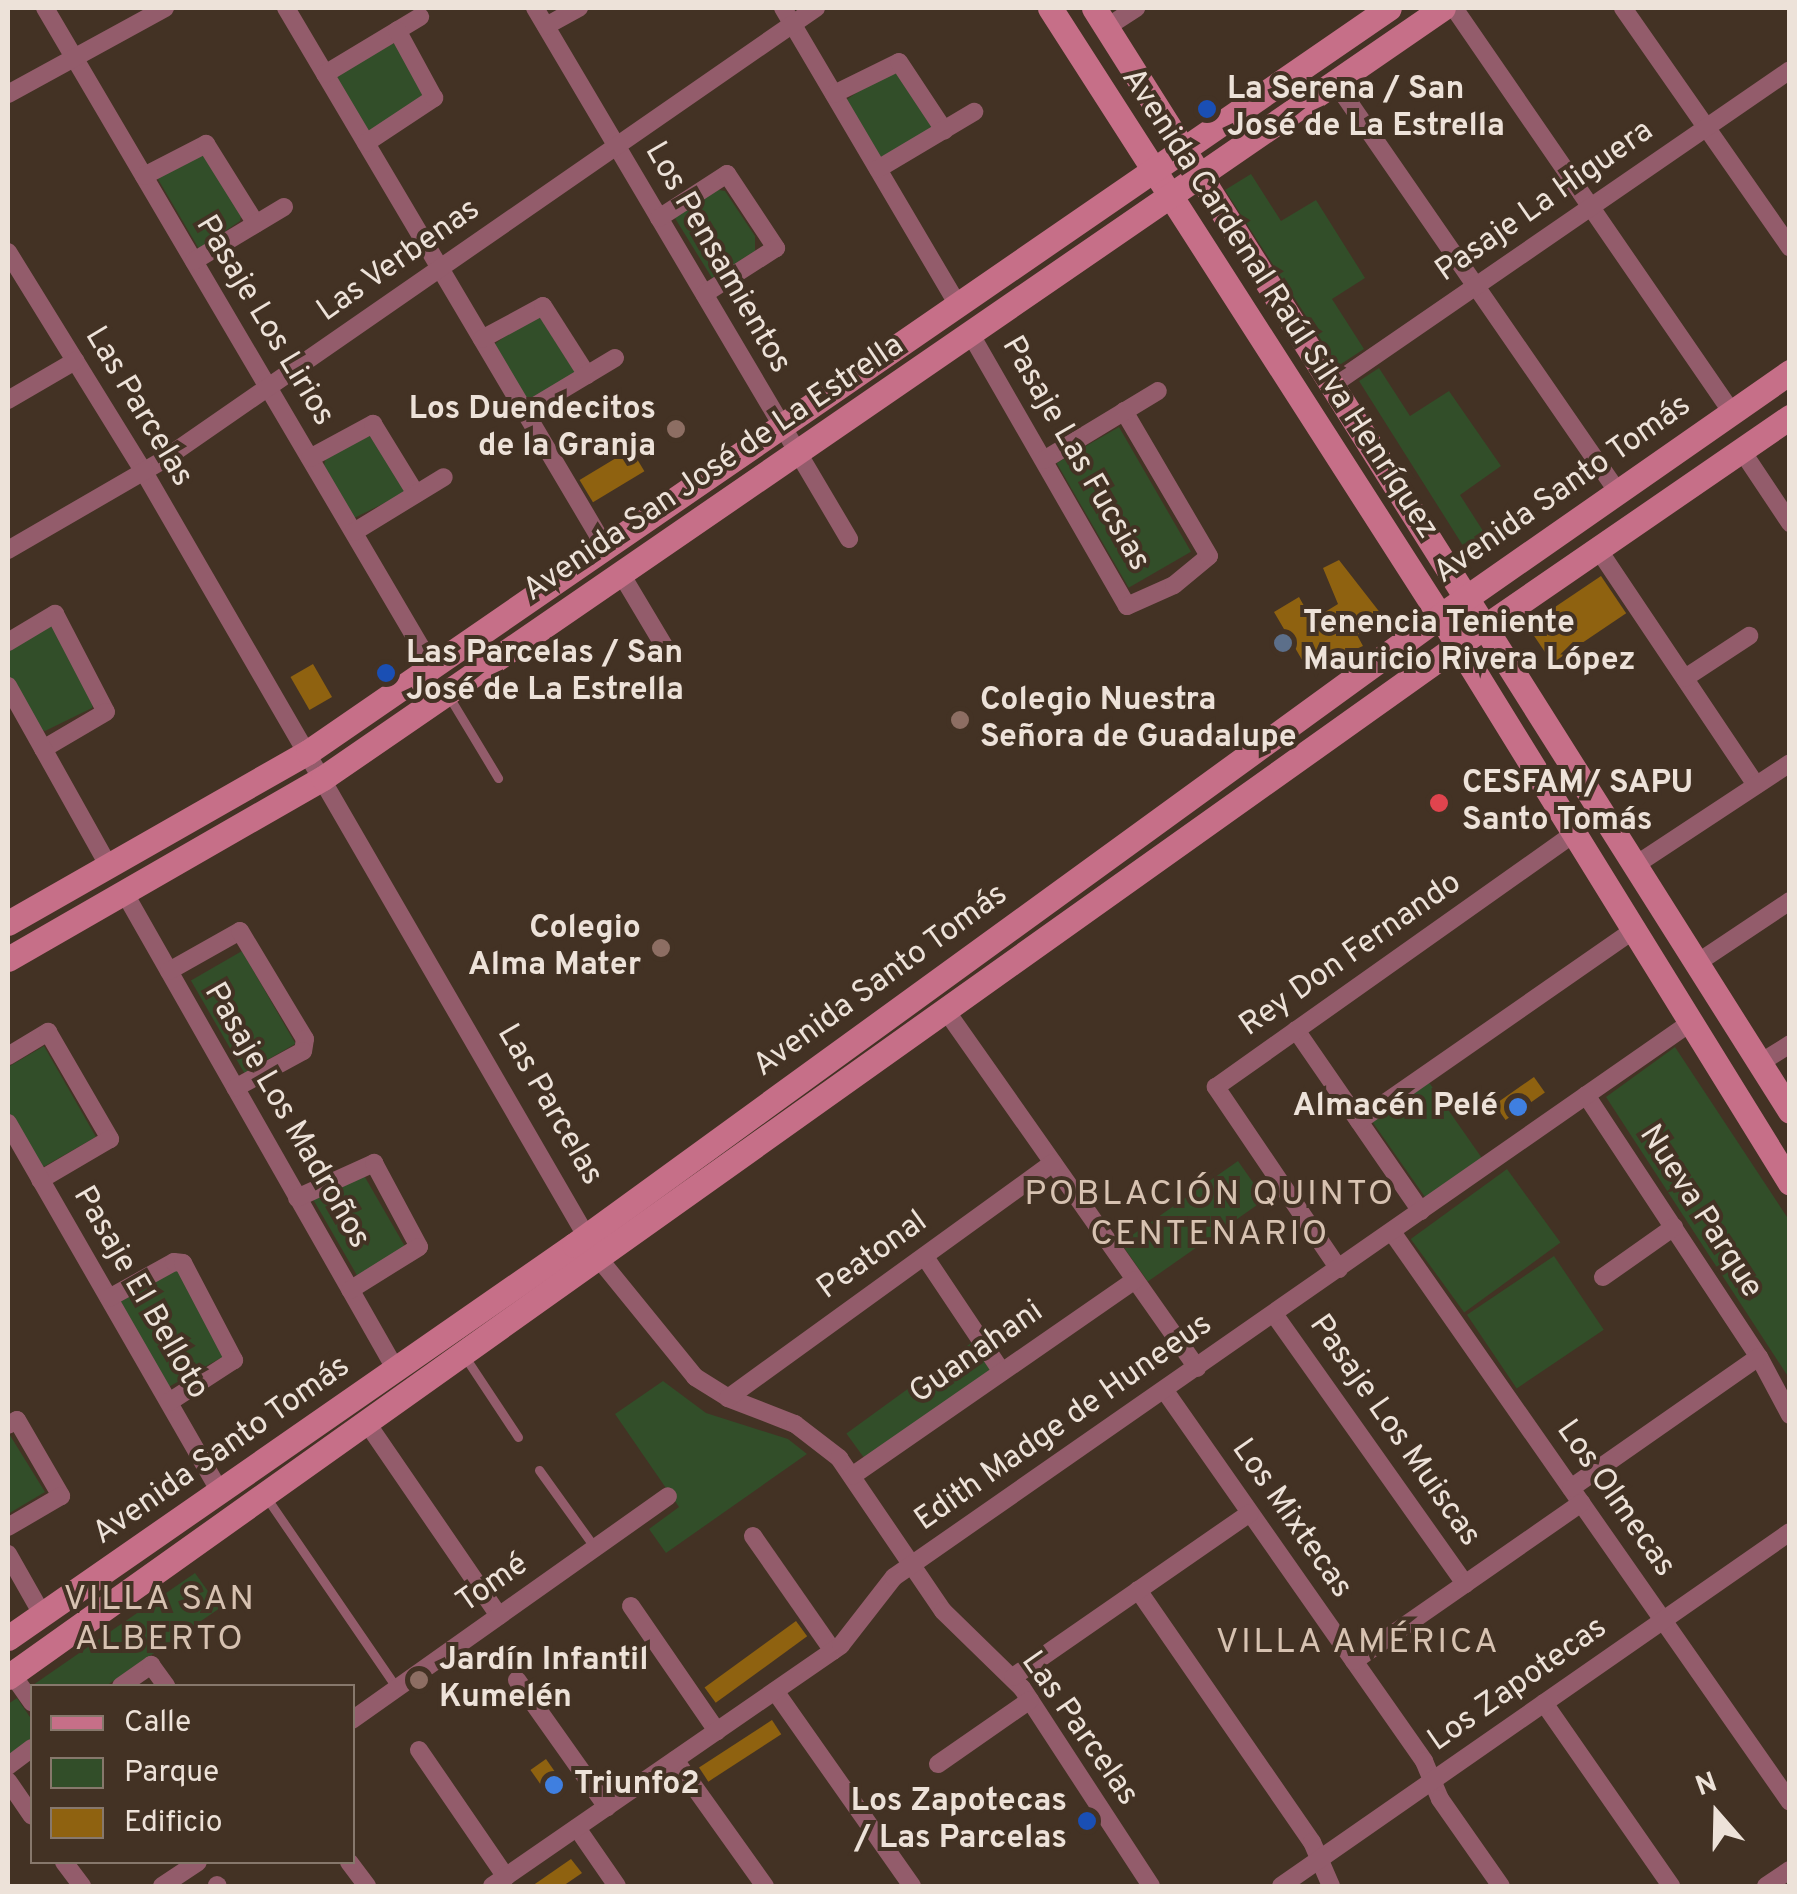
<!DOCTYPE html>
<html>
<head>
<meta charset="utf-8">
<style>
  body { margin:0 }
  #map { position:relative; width:1797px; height:1894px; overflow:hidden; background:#433224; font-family:Overpass,sans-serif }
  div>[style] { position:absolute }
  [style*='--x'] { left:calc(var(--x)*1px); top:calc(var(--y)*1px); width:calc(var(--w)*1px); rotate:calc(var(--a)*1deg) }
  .green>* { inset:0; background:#324e29; transform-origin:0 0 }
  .building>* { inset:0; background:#8f6210; transform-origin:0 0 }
  .lane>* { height:9px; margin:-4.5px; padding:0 4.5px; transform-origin:4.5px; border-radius:4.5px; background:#935c6b }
  .street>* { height:18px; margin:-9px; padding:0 9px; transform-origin:9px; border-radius:9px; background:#935c6b }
  .secondary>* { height:25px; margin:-12.5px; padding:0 12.5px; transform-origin:12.5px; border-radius:12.5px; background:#c66f88 }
  .dots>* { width:28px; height:28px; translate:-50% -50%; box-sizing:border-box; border:5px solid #433224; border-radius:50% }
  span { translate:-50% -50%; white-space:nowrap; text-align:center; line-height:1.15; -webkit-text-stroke:8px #433224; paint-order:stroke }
  .poi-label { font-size:32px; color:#ede2d9; font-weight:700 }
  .left { translate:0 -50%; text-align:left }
  .right { translate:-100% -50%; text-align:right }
  .street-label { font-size:32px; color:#ede2d9 }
  .neighbourhood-label { font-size:35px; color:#d7c2b1; letter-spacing:2.5px }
  .frame { position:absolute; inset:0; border:10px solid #ede2d9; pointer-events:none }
  .legend { position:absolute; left:30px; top:1684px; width:325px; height:180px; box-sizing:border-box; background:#433224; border:2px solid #87786c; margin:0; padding:12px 18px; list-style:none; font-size:30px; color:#ede2d9 }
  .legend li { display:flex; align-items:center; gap:20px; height:50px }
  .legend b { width:50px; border:2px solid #87786c }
  .north { position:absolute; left:1667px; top:1764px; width:100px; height:100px; -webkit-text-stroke:8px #433224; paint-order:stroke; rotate:340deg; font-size:28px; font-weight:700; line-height:40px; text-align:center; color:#ede2d9 }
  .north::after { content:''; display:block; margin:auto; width:35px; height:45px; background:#ede2d9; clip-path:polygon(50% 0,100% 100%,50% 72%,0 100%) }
</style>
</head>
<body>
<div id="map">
  <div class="green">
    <i style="clip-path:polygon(386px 42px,402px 45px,428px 91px,423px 104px,370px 136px,336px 77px)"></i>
    <i style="clip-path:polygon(894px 67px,934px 122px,932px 132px,881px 158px,846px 100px)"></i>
    <i style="clip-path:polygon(201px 149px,242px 212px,240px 221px,199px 249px,155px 174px)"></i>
    <i style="clip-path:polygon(1251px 174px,1281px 221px,1316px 200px,1365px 278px,1332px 299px,1364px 349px,1338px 366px,1225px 190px)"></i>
    <i style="clip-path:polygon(713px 189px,725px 191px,755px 236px,755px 251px,712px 278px,673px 215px)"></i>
    <i style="clip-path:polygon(539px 311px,577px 366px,576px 375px,533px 401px,523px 399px,492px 346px)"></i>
    <i style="clip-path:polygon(1379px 368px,1410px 416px,1449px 391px,1501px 466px,1460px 495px,1494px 548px,1472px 560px,1359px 381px)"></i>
    <i style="left:1119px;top:427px;width:144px;height:72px;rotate:60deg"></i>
    <i style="clip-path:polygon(366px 431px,405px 479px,403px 494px,354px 518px,324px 466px,326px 455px)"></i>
    <i style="clip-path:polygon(50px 622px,96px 692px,92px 708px,45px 731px,35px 727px,8px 679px,8px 646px)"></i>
    <i style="left:242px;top:951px;width:107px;height:59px;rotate:60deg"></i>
    <i style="clip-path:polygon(44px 1046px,96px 1137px,38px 1170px,8px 1116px,8px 1067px)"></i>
    <i style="clip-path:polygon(1675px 1047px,1789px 1220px,1789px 1378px,1606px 1097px)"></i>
    <i style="left:1428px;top:1081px;width:97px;height:69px;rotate:55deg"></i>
    <i style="left:1238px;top:1161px;width:47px;height:143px;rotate:55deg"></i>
    <i style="left:1507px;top:1169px;width:91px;height:119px;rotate:54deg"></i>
    <i style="left:362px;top:1172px;width:90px;height:56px;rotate:60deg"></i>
    <i style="left:1554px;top:1256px;width:89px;height:105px;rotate:56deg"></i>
    <i style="left:179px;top:1269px;width:98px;height:71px;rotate:61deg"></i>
    <i style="left:971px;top:1343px;width:36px;height:154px;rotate:54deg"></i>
    <i style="clip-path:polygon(663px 1381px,706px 1413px,788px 1439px,807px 1454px,666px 1553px,649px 1529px,679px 1507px,615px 1414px)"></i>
    <i style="clip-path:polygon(8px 1432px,45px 1492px,8px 1514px)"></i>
    <i style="clip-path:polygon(195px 1573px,220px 1608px,106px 1686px,33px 1685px)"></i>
    <i style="clip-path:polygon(17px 1698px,32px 1720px,32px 1738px,8px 1756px,8px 1704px)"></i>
  </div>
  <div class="building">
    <i style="left:631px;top:449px;width:26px;height:60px;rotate:59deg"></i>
    <i style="clip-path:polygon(1339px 560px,1385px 619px,1357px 635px,1363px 646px,1308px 670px,1274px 612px,1299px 597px,1312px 620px,1338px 604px,1323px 568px)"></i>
    <i style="left:1601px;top:576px;width:45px;height:89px;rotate:56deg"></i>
    <i style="left:313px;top:664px;width:38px;height:26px;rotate:60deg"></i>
    <i style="left:1534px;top:1077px;width:19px;height:48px;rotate:55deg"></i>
    <i style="left:796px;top:1621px;width:19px;height:113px;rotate:54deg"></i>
    <i style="left:772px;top:1720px;width:17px;height:87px;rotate:57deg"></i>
    <i style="left:546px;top:1759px;width:33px;height:19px;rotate:55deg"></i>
    <i style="clip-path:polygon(571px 1859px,582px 1873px,563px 1886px,532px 1886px)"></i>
  </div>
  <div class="lane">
    <i style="--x:448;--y:695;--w:97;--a:58.9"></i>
    <i style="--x:465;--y:1357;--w:96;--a:56.5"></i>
    <i style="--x:539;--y:1470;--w:96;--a:54.3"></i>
    <i style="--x:266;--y:1497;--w:232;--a:55.6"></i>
  </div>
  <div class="street">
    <i style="--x:45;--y:8;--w:763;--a:59.54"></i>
    <i style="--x:286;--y:8;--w:626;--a:59.38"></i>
    <i style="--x:535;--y:8;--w:617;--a:59.4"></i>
    <i style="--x:783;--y:8;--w:342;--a:59.5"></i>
    <i style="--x:1454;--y:8;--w:490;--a:55.5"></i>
    <i style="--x:1623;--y:8;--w:292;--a:55.1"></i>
    <i style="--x:546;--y:26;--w:38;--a:-29"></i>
    <i style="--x:1107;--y:27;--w:35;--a:-33"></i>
    <i style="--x:325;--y:74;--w:111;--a:-31"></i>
    <i style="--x:1335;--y:82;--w:497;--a:55.4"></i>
    <i style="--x:8;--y:94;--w:179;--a:-28.7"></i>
    <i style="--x:834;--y:94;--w:72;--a:-26.2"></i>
    <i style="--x:899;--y:62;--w:82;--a:56.5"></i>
    <i style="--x:366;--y:143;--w:82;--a:-33.5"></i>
    <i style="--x:434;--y:98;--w:77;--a:-118.6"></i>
    <i style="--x:878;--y:169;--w:112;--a:-30.7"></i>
    <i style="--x:144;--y:176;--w:70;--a:-27.3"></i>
    <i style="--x:206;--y:144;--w:94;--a:58"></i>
    <i style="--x:659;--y:218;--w:81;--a:-32.9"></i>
    <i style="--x:727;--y:174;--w:89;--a:56.5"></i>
    <i style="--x:776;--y:248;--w:85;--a:147.4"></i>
    <i style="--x:8;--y:252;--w:259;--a:58.3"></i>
    <i style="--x:144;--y:472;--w:910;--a:59.94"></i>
    <i style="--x:600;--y:1260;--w:151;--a:50.9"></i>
    <i style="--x:695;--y:1377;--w:39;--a:32"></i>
    <i style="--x:728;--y:1398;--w:72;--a:21.2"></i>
    <i style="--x:795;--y:1424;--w:56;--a:37.7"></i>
    <i style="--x:839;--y:1458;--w:185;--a:55.8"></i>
    <i style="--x:943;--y:1611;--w:110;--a:44.3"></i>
    <i style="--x:1022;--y:1688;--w:236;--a:56.9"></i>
    <i style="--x:194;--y:261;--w:105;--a:-31"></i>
    <i style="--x:970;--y:333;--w:315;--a:60.1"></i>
    <i style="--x:1127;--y:606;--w:51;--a:-24.1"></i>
    <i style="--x:1174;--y:585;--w:45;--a:-39.6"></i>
    <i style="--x:1209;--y:556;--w:168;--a:-120.4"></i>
    <i style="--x:482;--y:339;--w:69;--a:-28.4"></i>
    <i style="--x:543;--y:306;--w:82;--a:57.5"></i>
    <i style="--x:1335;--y:383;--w:552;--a:-34.52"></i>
    <i style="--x:8;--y:400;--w:78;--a:-30.2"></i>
    <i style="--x:525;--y:412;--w:105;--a:-31"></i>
    <i style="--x:1742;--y:451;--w:87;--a:56.3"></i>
    <i style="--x:310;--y:458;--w:72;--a:-28.4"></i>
    <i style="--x:373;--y:424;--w:82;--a:58.4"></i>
    <i style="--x:1044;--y:460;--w:133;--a:-31.2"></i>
    <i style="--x:354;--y:532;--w:105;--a:-31.4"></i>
    <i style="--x:1598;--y:549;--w:284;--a:56.2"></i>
    <i style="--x:8;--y:550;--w:176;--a:-30.1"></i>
    <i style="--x:160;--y:462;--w:798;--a:-34.69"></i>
    <i style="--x:620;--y:572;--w:98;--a:59.2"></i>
    <i style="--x:8;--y:642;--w:55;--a:-30.8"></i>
    <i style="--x:55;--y:614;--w:110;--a:62.5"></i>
    <i style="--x:106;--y:712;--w:73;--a:149.6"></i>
    <i style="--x:1685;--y:678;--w:77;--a:-33.3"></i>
    <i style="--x:8;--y:686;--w:205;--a:60.8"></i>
    <i style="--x:1637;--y:864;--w:183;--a:-33.4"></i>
    <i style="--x:124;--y:892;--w:550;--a:60.36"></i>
    <i style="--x:1697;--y:963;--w:112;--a:-33.7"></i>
    <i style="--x:169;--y:971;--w:81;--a:-29.4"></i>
    <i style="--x:240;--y:931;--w:126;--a:59"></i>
    <i style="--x:305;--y:1039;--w:12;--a:99"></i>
    <i style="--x:303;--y:1051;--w:77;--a:151.4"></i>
    <i style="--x:947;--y:1012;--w:435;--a:54.9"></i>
    <i style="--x:1296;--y:1030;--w:220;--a:55.4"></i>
    <i style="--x:8;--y:1056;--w:47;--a:-31"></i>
    <i style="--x:48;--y:1032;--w:124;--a:59.9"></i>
    <i style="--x:110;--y:1139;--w:81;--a:149.6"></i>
    <i style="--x:1760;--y:1063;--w:36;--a:-32"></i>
    <i style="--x:1586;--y:1095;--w:314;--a:56.6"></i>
    <i style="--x:1759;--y:1357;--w:66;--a:61.9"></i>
    <i style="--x:1359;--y:1121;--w:330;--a:-34.8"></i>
    <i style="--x:8;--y:1123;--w:427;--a:60.1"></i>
    <i style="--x:297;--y:1198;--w:85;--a:-24.4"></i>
    <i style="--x:374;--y:1163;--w:95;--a:61.8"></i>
    <i style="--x:419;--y:1247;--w:81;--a:148.1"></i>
    <i style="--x:1392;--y:1232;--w:695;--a:55.08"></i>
    <i style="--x:925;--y:1257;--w:138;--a:56.2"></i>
    <i style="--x:1339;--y:1269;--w:220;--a:-124.1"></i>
    <i style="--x:1216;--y:1087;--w:435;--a:-35.3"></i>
    <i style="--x:1603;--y:1277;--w:87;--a:-35.2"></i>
    <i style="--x:109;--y:1298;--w:74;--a:-29"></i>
    <i style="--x:174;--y:1262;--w:9;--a:6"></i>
    <i style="--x:183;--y:1263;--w:110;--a:62.3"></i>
    <i style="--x:234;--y:1360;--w:77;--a:147.1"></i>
    <i style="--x:1274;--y:1314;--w:331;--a:54.7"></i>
    <i style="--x:1165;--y:1391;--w:452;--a:55"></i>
    <i style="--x:1424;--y:1761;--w:41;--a:67.2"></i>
    <i style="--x:1440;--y:1799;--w:106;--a:55"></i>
    <i style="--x:728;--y:1398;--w:401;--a:-35.9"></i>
    <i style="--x:8;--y:1425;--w:10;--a:-29"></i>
    <i style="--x:17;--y:1420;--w:88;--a:59.9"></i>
    <i style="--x:61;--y:1496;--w:61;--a:149.7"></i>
    <i style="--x:369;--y:1426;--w:230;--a:55.6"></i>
    <i style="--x:852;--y:1476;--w:344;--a:-34.7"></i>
    <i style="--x:1571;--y:1488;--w:229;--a:-34.9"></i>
    <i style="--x:753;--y:1536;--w:140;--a:55.2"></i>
    <i style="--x:8;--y:1554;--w:69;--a:60.5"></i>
    <i style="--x:1138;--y:1590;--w:306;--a:55.4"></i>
    <i style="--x:1312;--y:1842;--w:48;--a:66.6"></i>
    <i style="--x:631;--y:1606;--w:152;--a:55.5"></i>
    <i style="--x:1354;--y:1661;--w:277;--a:-34.8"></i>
    <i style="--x:12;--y:1674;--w:35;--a:55"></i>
    <i style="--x:1013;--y:1677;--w:288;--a:-34.7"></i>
    <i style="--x:517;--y:1680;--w:156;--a:54.7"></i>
    <i style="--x:121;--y:1686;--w:37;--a:-35"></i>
    <i style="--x:151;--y:1665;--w:26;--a:54"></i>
    <i style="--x:775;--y:1691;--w:238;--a:54.9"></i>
    <i style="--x:1544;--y:1703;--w:223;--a:55.2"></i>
    <i style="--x:352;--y:1720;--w:387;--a:-35.3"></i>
    <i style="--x:419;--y:1750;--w:154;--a:55.6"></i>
    <i style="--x:675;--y:1760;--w:155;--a:54.5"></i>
    <i style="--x:938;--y:1764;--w:112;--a:-34.8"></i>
    <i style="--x:8;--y:1766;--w:30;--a:-37"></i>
    <i style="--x:8;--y:1781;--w:42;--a:55.6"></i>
    <i style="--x:577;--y:1828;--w:70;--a:55.4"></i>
    <i style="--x:64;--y:1862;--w:30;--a:53"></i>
    <i style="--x:349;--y:1862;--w:30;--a:53"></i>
    <i style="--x:217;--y:1885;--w:1;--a:45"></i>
    <i style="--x:162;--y:1886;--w:43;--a:-33.7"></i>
    <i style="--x:492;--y:1886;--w:424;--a:-34.6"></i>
    <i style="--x:841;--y:1645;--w:86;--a:-52.1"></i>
    <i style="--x:894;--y:1577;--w:966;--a:-34.84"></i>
    <i style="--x:1281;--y:1886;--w:620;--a:-34.82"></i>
    <i style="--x:1766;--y:1886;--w:29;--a:-34"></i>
  </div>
  <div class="secondary">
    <i style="--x:1050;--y:8;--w:722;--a:57.32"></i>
    <i style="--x:1440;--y:616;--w:666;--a:58.31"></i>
    <i style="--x:1094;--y:8;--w:1304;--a:57.75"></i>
    <i style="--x:8;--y:923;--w:345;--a:-29.7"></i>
    <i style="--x:308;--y:752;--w:1312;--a:-34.54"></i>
    <i style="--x:8;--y:959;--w:363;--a:-29.9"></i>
    <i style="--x:323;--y:778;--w:1359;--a:-34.51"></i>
    <i style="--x:8;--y:1638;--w:689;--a:-34.77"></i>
    <i style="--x:574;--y:1245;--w:1070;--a:-35.99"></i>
    <i style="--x:1440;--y:616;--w:427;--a:-34.9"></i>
    <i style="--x:8;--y:1677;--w:1780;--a:-35.44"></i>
    <i style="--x:1458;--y:645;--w:403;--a:-34.5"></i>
  </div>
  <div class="dots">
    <i style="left:1207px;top:109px;background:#1a4fb4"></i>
    <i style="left:676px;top:429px;background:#8d6e63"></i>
    <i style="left:1283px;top:643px;background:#5c6f8a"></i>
    <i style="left:386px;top:673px;background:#1a4fb4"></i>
    <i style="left:960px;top:720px;background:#8d6e63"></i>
    <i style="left:1439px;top:803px;background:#e0444e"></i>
    <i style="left:661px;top:948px;background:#8d6e63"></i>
    <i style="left:1518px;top:1107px;background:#3f7fe0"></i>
    <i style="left:419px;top:1680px;background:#8d6e63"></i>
    <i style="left:554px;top:1785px;background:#3f7fe0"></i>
    <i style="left:1087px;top:1821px;background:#1a4fb4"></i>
  </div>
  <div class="poi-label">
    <span class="left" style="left:1227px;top:109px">La Serena / San<br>José de La Estrella</span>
    <span class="right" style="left:656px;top:429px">Los Duendecitos<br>de la Granja</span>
    <span class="left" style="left:1303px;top:643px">Tenencia Teniente<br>Mauricio Rivera López</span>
    <span class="left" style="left:406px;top:673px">Las Parcelas / San<br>José de La Estrella</span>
    <span class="left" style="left:980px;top:720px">Colegio Nuestra<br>Señora de Guadalupe</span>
    <span class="left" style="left:1462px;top:803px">CESFAM/ SAPU<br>Santo Tomás</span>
    <span class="right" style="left:641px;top:948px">Colegio<br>Alma Mater</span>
    <span class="right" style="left:1498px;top:1107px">Almacén Pelé</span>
    <span class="left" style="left:439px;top:1680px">Jardín Infantil<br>Kumelén</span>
    <span class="left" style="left:574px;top:1785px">Triunfo2</span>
    <span class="right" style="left:1067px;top:1821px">Los Zapotecas<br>/ Las Parcelas</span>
  </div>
  <div class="street-label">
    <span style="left:1545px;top:202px;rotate:-35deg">Pasaje La Higuera</span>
    <span style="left:717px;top:258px;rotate:60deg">Los Pensamientos</span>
    <span style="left:399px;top:261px;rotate:-35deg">Las Verbenas</span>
    <span style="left:1279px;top:304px;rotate:57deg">Avenida Cardenal Raúl Silva Henríquez</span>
    <span style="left:264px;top:321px;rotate:59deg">Pasaje Los Lirios</span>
    <span style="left:138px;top:407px;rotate:59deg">Las Parcelas</span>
    <span style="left:1075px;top:454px;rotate:60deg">Pasaje Las Fucsias</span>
    <span style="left:714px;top:469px;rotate:-34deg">Avenida San José de La Estrella</span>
    <span style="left:1563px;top:490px;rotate:-35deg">Avenida Santo Tomás</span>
    <span style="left:1351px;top:955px;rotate:-35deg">Rey Don Fernando</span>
    <span style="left:881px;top:981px;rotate:-36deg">Avenida Santo Tomás</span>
    <span style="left:549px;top:1105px;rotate:60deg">Las Parcelas</span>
    <span style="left:286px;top:1116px;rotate:60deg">Pasaje Los Madroños</span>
    <span style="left:1700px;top:1212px;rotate:57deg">Nueva Parque</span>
    <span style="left:873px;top:1256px;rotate:-36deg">Peatonal</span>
    <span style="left:140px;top:1293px;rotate:60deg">Pasaje El Belloto</span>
    <span style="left:977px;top:1353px;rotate:-35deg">Guanahani</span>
    <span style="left:1064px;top:1423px;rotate:-35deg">Edith Madge de Huneeus</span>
    <span style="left:1394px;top:1431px;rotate:55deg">Pasaje Los Muiscas</span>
    <span style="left:222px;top:1451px;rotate:-35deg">Avenida Santo Tomás</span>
    <span style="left:1615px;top:1499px;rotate:55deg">Los Olmecas</span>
    <span style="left:1291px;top:1519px;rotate:55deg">Los Mixtecas</span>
    <span style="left:493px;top:1584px;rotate:-35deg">Tomé</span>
    <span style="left:1518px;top:1685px;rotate:-35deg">Los Zapotecas</span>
    <span style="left:1079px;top:1729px;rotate:55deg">Las Parcelas</span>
  </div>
  <div class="neighbourhood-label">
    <span style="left:1210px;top:1215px">POBLACIÓN QUINTO<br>CENTENARIO</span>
    <span style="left:160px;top:1620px">VILLA SAN<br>ALBERTO</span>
    <span style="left:1358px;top:1643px">VILLA AMÉRICA</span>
  </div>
  <div class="frame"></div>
  <ul class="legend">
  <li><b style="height:12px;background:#c66f88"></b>Calle</li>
  <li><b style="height:28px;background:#324e29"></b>Parque</li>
  <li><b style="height:28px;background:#8f6210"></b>Edificio</li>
  </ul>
  <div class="north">N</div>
</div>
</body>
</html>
